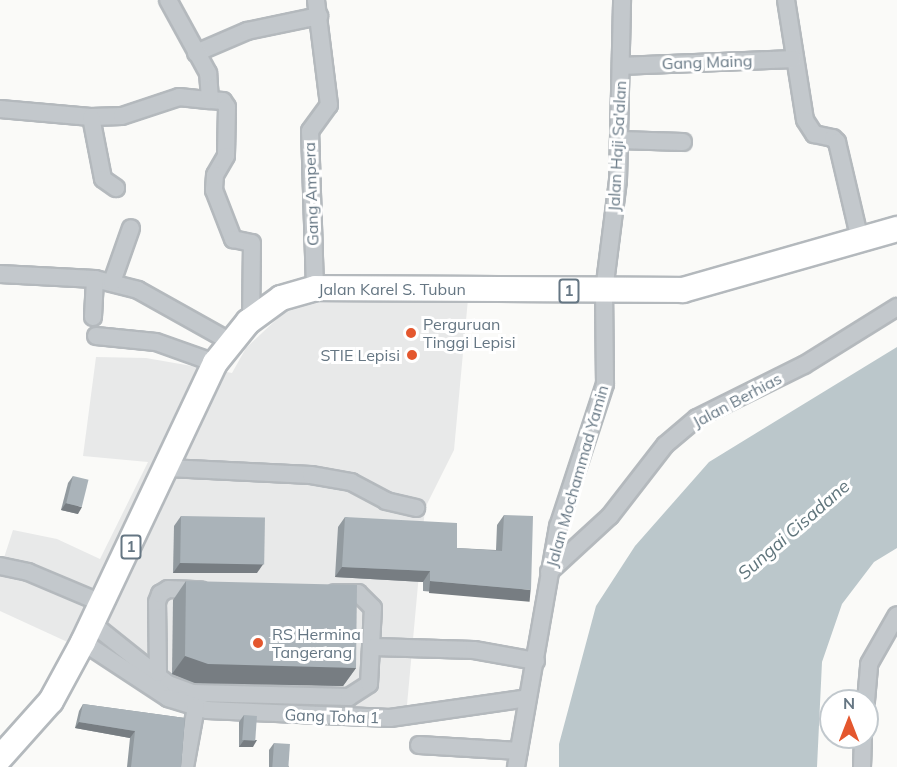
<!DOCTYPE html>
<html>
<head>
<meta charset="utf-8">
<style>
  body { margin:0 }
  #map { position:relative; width:897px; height:767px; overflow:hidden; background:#fafaf8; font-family:Mulish,sans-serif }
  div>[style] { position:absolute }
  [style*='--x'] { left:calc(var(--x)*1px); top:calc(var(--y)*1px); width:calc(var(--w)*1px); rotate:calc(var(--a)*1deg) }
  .built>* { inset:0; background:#e8e9e9 }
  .water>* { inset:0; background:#bbc7cb }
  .roads { filter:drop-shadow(2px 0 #b4b9bd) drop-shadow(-2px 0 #b4b9bd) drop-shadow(0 2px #b4b9bd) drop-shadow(0 -2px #b4b9bd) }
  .minor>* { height:16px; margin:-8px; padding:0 8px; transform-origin:8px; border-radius:8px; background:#c3c8cc }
  .highway>* { height:24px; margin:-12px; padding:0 12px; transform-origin:12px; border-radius:12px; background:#fff }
  .wall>* { inset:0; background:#929a9f }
  .shaded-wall>* { inset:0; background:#777d82; transform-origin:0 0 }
  .building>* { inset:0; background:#aab3b9; transform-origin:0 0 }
  .dots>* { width:16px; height:16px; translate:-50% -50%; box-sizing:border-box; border:3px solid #fff; border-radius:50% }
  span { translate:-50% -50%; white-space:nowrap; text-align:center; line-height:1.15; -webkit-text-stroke:6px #fff; paint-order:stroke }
  .shield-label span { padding:2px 4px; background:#fff; border:2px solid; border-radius:4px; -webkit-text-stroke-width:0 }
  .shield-label { font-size:15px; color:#657683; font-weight:700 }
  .street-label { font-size:16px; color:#657683 }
  .poi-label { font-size:16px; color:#657683 }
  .left { translate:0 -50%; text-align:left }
  .right { translate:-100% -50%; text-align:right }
  .water-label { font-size:18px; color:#60757c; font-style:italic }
  .north { position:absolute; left:819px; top:689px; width:60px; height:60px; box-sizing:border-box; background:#fff; border:2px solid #c1c8cd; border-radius:50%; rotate:0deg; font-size:16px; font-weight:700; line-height:24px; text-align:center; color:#657683 }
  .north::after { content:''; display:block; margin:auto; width:21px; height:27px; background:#e4572e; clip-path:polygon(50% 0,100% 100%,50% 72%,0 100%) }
</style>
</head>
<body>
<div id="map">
  <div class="built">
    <i style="clip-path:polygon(468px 299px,454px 450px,425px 508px,406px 716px,191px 711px,87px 651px,0 611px,0 570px,13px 530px,57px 539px,100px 559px,148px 462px,83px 456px,96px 357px,146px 358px,232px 373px,246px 348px,295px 302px)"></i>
  </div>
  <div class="water">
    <i style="clip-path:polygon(897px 347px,897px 548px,874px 562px,842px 604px,822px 662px,817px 767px,559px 767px,559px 744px,596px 606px,635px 546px,709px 462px)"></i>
  </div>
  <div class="roads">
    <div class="minor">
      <i style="--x:786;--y:0;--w:121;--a:81"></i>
      <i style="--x:805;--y:120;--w:17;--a:57"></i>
      <i style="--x:814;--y:134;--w:19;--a:12"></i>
      <i style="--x:833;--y:138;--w:6;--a:45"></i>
      <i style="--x:837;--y:142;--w:101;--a:76.8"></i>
      <i style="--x:196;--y:53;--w:56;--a:-23.3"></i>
      <i style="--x:247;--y:31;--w:74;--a:-11.8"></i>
      <i style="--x:621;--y:66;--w:172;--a:-2.3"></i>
      <i style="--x:210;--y:100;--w:13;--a:4"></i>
      <i style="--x:223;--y:101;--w:7;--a:56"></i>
      <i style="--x:227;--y:107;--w:49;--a:91.2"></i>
      <i style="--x:226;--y:156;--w:22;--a:120"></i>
      <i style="--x:215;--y:175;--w:15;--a:94"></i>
      <i style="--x:214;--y:190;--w:53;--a:68.8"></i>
      <i style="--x:233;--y:239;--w:19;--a:12"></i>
      <i style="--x:252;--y:243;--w:77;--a:90.7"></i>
      <i style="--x:0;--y:109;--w:91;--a:5"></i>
      <i style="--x:91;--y:117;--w:31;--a:-2"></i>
      <i style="--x:122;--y:116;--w:60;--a:-18.4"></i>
      <i style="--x:179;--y:97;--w:31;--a:6"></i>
      <i style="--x:210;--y:100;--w:27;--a:-94"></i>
      <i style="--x:208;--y:73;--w:83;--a:-118.7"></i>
      <i style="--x:91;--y:117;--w:63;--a:79"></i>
      <i style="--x:103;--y:179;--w:16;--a:35"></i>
      <i style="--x:619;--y:140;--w:64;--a:1.8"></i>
      <i style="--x:0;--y:274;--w:95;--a:3"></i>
      <i style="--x:95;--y:279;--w:44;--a:14.3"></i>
      <i style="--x:138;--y:290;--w:107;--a:29.2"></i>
      <i style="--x:112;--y:282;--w:57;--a:-70.6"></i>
      <i style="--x:315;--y:288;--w:157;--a:-91.8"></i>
      <i style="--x:310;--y:131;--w:32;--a:-54"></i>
      <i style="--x:329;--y:105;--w:106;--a:-97.1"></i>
      <i style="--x:93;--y:317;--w:38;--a:-87"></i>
      <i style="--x:96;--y:336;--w:60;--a:5.7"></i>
      <i style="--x:156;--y:342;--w:63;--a:19.6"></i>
      <i style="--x:168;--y:468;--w:143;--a:2.8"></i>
      <i style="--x:311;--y:475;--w:41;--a:9.9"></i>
      <i style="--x:351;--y:482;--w:40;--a:28"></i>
      <i style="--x:386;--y:501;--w:31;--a:13"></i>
      <i style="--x:0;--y:566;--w:29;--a:12"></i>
      <i style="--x:28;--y:572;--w:82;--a:22.8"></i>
      <i style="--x:549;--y:572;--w:83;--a:-42.6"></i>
      <i style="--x:610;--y:516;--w:90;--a:-52.2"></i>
      <i style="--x:665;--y:445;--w:42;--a:-40.2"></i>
      <i style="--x:697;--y:418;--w:119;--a:-26.4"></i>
      <i style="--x:804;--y:365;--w:110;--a:-31.9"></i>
      <i style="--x:93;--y:624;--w:96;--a:38.7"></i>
      <i style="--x:168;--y:684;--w:27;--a:20"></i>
      <i style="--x:193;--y:693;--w:156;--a:1.5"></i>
      <i style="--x:349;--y:697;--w:24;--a:-33"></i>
      <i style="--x:369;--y:684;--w:76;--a:-87"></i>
      <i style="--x:373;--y:608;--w:21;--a:-135"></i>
      <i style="--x:358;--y:593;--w:23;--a:180"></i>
      <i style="--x:83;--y:642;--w:102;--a:33.4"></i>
      <i style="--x:168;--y:698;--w:41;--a:17.1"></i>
      <i style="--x:207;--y:710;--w:183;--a:2.5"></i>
      <i style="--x:390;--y:718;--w:139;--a:-8.2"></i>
      <i style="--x:374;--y:647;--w:100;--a:1.7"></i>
      <i style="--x:474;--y:650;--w:63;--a:10.1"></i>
      <i style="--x:158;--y:673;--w:71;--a:-90.8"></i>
      <i style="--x:157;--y:602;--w:9;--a:-69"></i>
      <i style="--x:160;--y:594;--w:9;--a:-32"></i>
      <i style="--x:168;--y:589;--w:33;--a:2"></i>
      <i style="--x:866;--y:701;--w:37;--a:-85"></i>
      <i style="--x:869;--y:664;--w:56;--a:-60.3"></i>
      <i style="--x:419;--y:745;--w:100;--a:3.4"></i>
      <i style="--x:185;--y:767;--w:61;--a:-79.6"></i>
      <i style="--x:516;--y:767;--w:244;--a:-80.1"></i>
      <i style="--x:558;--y:527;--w:151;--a:-71.8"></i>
      <i style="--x:605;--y:384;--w:93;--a:-90.6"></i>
      <i style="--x:604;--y:291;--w:112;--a:-82.8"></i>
      <i style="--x:618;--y:180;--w:180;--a:-88.7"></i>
      <i style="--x:862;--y:767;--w:30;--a:-88"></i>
    </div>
    <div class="highway">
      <i style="--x:0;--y:758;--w:76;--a:-48.2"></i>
      <i style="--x:51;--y:701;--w:67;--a:-61.5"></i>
      <i style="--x:83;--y:642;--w:309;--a:-64.7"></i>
      <i style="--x:215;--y:363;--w:53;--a:-51.2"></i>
      <i style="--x:248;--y:322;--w:41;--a:-36"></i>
      <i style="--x:281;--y:298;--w:35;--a:-16"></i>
      <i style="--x:315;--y:288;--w:368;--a:0.3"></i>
      <i style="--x:683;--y:290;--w:223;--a:-15.9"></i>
    </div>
  </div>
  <div class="wall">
    <i style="clip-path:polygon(73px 476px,78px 514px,61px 510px,68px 483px)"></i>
    <i style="clip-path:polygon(504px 515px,524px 600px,423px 591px,423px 582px,335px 577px,338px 527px,345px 517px,457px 548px,496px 550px,497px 525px)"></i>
    <i style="clip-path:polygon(181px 516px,257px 573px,173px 573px,174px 526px)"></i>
    <i style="clip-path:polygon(186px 581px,356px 668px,343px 686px,195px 683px,172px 674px,173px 600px)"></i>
    <i style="clip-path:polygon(83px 704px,185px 718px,181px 767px,127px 767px,130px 738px,75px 728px,79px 711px)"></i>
    <i style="clip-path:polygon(244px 715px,253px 747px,239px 747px,239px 722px)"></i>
    <i style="clip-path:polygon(274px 743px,289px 767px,269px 767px,269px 750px)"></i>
  </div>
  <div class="shaded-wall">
    <i style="clip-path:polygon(66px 503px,82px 507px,78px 514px,61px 510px)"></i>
    <i style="clip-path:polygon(180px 563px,264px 563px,257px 573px,173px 573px)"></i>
    <i style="clip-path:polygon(342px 567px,430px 571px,423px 582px,335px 577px)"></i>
    <i style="left:430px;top:581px;width:101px;height:12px;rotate:5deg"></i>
    <i style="clip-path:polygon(185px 656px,356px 668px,343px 686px,195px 683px,172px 674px)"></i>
    <i style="clip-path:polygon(79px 722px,135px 731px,130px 738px,75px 728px)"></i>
    <i style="clip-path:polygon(244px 740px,257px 740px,253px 747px,239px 747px)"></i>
  </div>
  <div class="building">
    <i style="left:73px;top:476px;width:16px;height:28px;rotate:14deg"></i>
    <i style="clip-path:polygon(504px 515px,533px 516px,531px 590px,430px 581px,430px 571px,342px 567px,345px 517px,457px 523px,457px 548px,502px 551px)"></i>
    <i style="left:181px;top:516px;width:84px;height:47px;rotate:1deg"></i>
    <i style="clip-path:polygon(186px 581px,357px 585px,356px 668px,208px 664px,185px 656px)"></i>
    <i style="clip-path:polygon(83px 704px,185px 718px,181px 767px,131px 767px,135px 731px,79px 722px)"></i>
    <i style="left:244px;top:715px;width:13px;height:25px;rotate:4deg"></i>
    <i style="left:274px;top:743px;width:16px;height:24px;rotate:4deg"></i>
  </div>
  <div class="dots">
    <i style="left:411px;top:333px;background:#e4572e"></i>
    <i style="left:412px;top:355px;background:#e4572e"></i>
    <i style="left:258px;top:643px;background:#e4572e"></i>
  </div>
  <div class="shield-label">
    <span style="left:569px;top:291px">1</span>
    <span style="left:131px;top:547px">1</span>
  </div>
  <div class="street-label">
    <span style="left:707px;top:62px;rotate:-2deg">Gang Maing</span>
    <span style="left:617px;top:146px;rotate:-87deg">Jalan Haji Sa'alan</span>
    <span style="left:311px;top:194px;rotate:-92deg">Gang Ampera</span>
    <span style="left:392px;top:289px">Jalan Karel S. Tubun</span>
    <span style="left:737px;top:400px;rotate:-28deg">Jalan Berhias</span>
    <span style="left:577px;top:476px;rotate:-74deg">Jalan Mochammad Yamin</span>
    <span style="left:332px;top:716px;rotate:2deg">Gang Toha 1</span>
  </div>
  <div class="poi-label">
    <span class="left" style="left:423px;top:333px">Perguruan<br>Tinggi Lepisi</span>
    <span class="right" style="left:400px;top:355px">STIE Lepisi</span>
    <span class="left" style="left:272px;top:643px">RS Hermina<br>Tangerang</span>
  </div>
  <div class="water-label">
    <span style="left:794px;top:530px;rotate:-41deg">Sungai Cisadane</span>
  </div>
  <div class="north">N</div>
</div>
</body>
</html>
